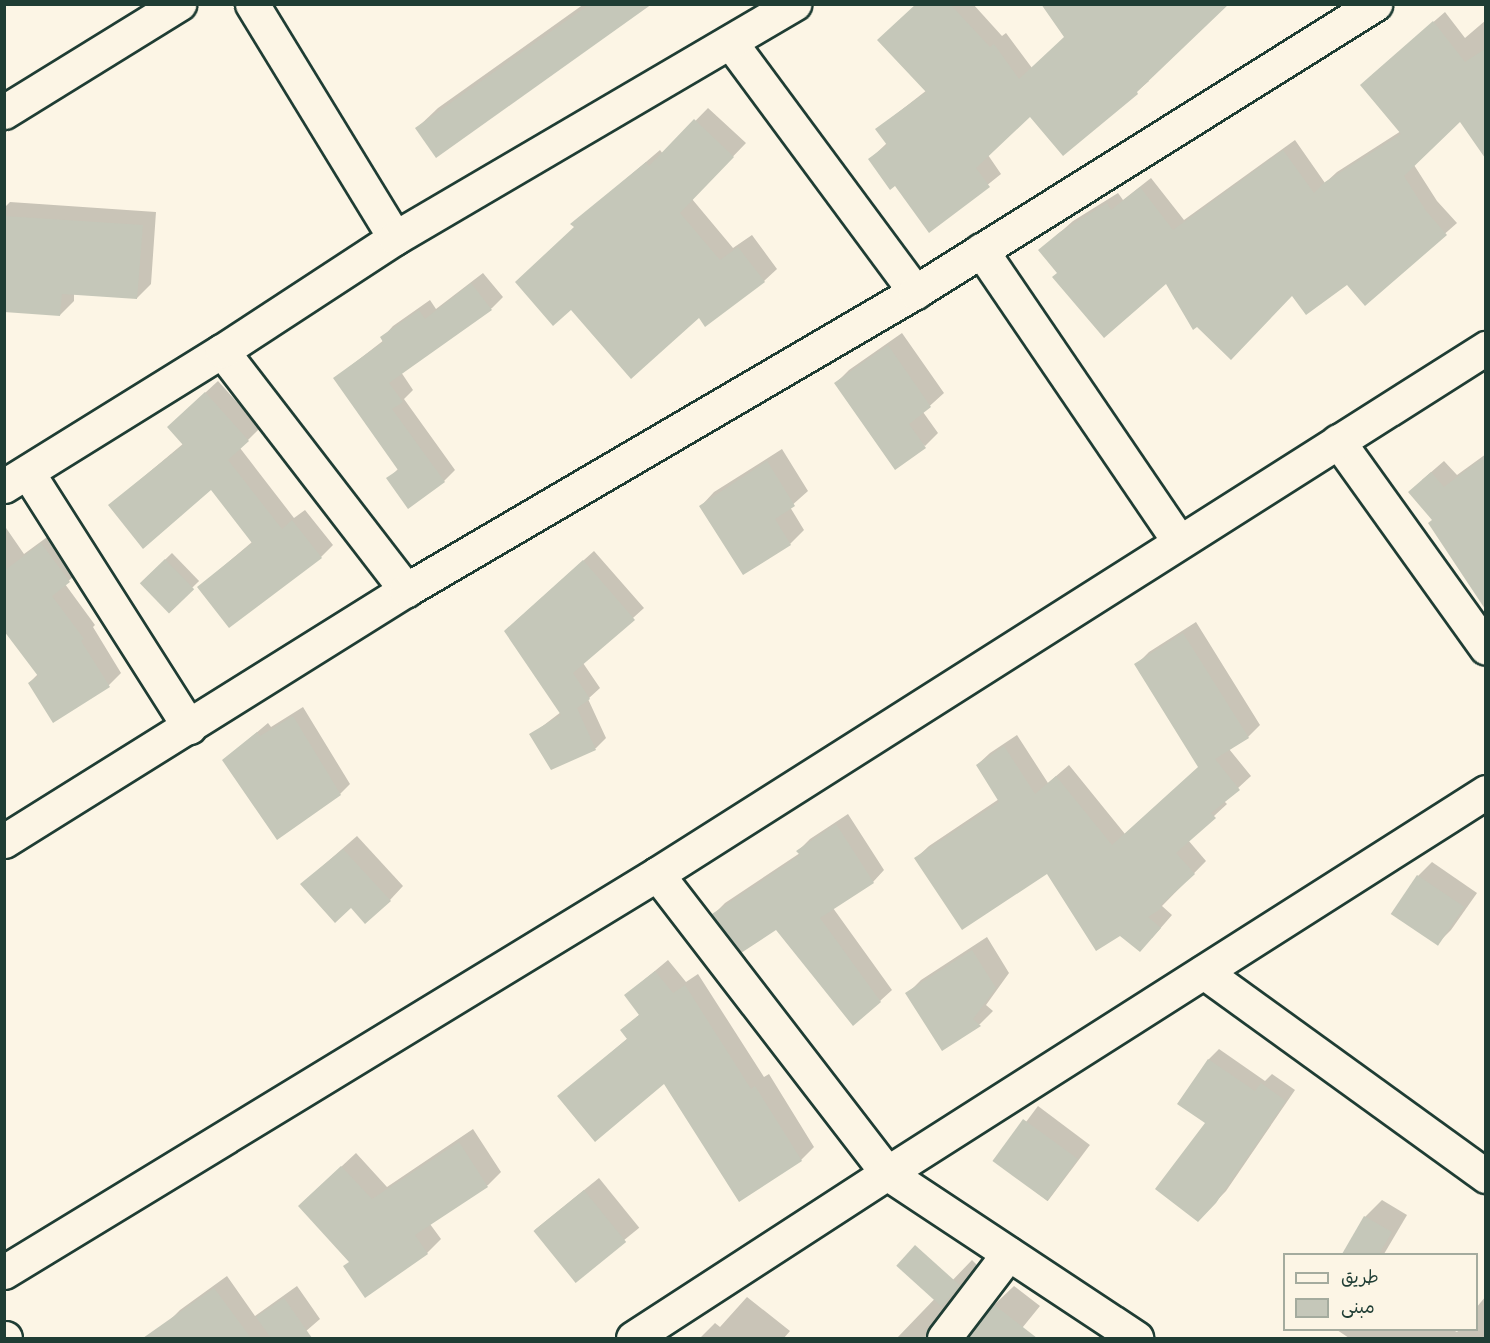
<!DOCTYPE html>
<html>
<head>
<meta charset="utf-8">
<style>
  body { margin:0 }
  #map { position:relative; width:1490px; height:1343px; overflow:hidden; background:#fcf5e5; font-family:"Patrick Hand","Playpen Sans Arabic",sans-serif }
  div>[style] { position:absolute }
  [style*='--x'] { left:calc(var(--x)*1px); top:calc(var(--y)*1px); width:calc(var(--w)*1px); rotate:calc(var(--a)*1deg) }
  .shadow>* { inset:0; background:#0003; transform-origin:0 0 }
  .building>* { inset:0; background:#c5c7b9; transform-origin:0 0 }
  .roads { filter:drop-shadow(2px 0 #1f3d34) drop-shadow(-2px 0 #1f3d34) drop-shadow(0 2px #1f3d34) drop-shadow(0 -2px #1f3d34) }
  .minor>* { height:33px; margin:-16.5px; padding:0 16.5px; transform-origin:16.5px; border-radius:16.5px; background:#fcf5e5 }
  span { translate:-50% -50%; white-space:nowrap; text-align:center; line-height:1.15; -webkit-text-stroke:5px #fcf5e5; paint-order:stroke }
  .frame { position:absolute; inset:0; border:6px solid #1f3d34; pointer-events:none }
  .legend { position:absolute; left:1283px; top:1253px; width:195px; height:78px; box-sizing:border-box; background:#fcf5e5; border:2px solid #a4ab9e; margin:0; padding:8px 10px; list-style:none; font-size:18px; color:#1f3d34 }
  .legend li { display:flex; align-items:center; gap:12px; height:30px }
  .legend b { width:30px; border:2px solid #a4ab9e }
</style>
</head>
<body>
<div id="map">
  <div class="shadow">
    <i style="clip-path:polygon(584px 4px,649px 4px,417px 128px,438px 108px)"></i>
    <i style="clip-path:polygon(917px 4px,973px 4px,1002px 36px,1006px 33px,1032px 68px,1149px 81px,1063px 154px,1030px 115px,988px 155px,1001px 174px,930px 231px,896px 184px,870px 159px,887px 143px,877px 129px,927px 90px)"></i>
    <i style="clip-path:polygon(1445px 12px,1465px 38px,1486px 20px,1486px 95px,1414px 165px,1437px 201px,1457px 223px,1365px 304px,1347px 282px,1293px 294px,1059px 273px,1040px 250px,1073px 221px,1118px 193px,1123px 200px,1151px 178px,1184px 220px,1295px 140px,1325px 183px,1337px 172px,1401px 131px,1372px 75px)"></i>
    <i style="clip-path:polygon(708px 108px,746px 143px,692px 199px,733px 248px,752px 235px,777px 269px,764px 281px,699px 316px,573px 224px,660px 150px,663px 154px)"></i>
    <i style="clip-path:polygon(10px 202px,156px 212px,151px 284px,137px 298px,74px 293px,74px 301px,60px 315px,4px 311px,4px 208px)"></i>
    <i style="clip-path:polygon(483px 273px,503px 297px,492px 308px,401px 372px,413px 390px,404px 399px,455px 470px,444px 481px,388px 479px,399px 468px,335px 378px,384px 340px,382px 338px,393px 326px,430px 300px,436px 309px)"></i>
    <i style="clip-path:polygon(902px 333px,944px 393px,923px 412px,938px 433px,925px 446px,836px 383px,849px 370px)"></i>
    <i style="clip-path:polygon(218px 381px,260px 428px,240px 448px,294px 518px,305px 510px,333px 545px,321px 557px,199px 587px,252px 542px,212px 488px,110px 505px,184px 443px,181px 415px)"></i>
    <i style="clip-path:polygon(782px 449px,808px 491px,790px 507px,804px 530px,790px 544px,701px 506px,714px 492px)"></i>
    <i style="clip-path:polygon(1486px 454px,1486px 573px,1470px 583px,1434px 519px,1422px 480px,1444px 461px,1457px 475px)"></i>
    <i style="clip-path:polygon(4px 525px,24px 554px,54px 532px,82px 569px,65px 584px,95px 625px,93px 627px,121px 673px,109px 685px,29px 683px,38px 674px,4px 629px)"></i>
    <i style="clip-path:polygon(594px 551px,644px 608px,583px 663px,600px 688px,588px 699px,606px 738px,596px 748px,552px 768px,531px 735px,561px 712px,516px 621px)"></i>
    <i style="left:172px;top:553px;width:39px;height:42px;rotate:46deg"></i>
    <i style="clip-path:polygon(1196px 622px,1260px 725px,1248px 737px,1229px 749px,1251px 776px,1224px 801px,1227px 804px,1188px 840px,1206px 861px,1162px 906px,1172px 915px,1152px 938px,1047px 872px,916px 858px,929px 846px,999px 799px,977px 765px,990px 753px,1017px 735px,1048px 783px,1069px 765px,1125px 834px,1200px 766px,1136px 665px,1149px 652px)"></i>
    <i style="clip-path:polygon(303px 707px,350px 784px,340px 794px,224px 760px,268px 723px,271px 727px)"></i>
    <i style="clip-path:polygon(848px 814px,884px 870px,873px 882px,833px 908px,892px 990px,880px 1001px,776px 928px,714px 914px,725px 903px,800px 853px,798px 851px,810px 839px)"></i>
    <i style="clip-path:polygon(357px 836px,403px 886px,390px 900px,351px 906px,302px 884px)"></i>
    <i style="clip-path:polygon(1432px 862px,1477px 893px,1451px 930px,1437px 944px,1418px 876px)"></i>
    <i style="clip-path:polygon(987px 937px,1009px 973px,986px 1005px,993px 1011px,980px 1024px,942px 1048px,907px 994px,921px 980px)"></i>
    <i style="clip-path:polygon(668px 960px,686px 982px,698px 974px,764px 1077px,769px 1074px,814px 1147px,801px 1160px,739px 1199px,665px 1082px,559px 1097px,628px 1038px,622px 1030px,640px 1014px,626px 995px)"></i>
    <i style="clip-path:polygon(1219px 1049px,1265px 1081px,1272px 1074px,1295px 1090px,1226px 1191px,1198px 1220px,1207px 1123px,1179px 1103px,1209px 1059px)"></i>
    <i style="left:1038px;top:1106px;width:65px;height:70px;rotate:37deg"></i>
    <i style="clip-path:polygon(473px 1129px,501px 1172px,488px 1185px,430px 1224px,441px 1239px,427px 1253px,350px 1261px,313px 1193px,356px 1153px,387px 1187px)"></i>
    <i style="left:599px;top:1178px;width:64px;height:82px;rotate:51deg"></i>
    <i style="clip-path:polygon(1382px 1200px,1407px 1215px,1384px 1254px,1343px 1254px,1365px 1217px)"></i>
    <i style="clip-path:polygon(972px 1260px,978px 1266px,963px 1338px,971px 1336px,994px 1305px,1014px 1286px,1040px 1306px,1014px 1338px,897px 1338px)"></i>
    <i style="clip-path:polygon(227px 1276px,255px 1316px,297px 1286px,320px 1319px,298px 1338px,179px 1338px,168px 1322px,180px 1310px)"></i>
    <i style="clip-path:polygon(1486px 1296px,1486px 1338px,1349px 1338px,1337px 1330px,1453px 1330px,1457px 1332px,1459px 1330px,1476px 1330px,1476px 1308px)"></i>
    <i style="clip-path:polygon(747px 1297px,790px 1331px,784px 1338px,700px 1338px,715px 1323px,720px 1327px)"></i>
  </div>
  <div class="building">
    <i style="clip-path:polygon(590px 4px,652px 4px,436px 158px,415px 128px)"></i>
    <i style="clip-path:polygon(916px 4px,950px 4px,990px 47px,994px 44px,1019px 79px,1064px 37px,1041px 4px,1229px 4px,1137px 92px,1138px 94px,1063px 156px,1030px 117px,976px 168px,990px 187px,929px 233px,895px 186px,890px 190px,868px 159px,887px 145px,875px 129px,926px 92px,877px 40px)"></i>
    <i style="clip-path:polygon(1433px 21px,1465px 62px,1485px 49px,1485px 158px,1460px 122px,1404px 176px,1426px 211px,1447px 235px,1365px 306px,1347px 285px,1306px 315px,1292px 296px,1231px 360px,1197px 327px,1193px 330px,1166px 284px,1104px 338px,1052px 277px,1057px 273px,1038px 250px,1060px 232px,1107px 203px,1111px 210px,1140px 187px,1173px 230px,1283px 150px,1314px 193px,1325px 182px,1401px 134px,1360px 85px)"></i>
    <i style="clip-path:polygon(694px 119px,734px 157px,680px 213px,720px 260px,738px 247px,765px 282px,705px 327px,699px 318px,631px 379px,571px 310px,553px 326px,515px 282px,574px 227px,570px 224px,646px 162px,649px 166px)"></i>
    <i style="clip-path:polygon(4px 216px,143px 225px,137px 299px,62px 294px,60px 316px,4px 312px)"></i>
    <i style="clip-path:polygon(471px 283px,492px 310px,389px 383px,403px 402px,392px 409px,445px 482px,408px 509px,386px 478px,398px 470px,333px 378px,383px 342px,380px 337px,419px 310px,425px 319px)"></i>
    <i style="clip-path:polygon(888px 345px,931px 407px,909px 424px,926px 448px,895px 470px,834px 383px)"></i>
    <i style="clip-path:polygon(205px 392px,249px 441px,228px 460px,282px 529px,292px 520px,322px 558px,229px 628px,197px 587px,252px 543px,211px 490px,143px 549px,108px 505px,183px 445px,167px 427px)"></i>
    <i style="clip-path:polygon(1485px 456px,1485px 609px,1428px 523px,1432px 520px,1408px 492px,1431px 472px,1444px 487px)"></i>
    <i style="clip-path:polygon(767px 461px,795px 506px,775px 519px,791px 545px,743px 575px,699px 506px)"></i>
    <i style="clip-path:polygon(41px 543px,70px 582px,52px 596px,84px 639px,81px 641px,110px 687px,53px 723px,28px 683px,38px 676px,4px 631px,4px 571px)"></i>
    <i style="left:165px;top:559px;width:42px;height:35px;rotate:46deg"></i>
    <i style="clip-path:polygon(583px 560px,635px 620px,573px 673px,590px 699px,577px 708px,596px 750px,551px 770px,529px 734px,561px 715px,504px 631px)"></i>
    <i style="clip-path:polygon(1183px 633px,1249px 738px,1215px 759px,1240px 790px,1211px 813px,1216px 818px,1176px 853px,1195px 874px,1160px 906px,1162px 908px,1148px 917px,1161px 928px,1140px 952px,1120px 936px,1096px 951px,1047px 874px,962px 930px,914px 858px,999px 802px,976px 765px,1004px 746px,1035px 794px,1056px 776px,1112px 845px,1198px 767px,1134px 664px)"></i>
    <i style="clip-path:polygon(293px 716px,341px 795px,277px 840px,222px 760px,257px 732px,260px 736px)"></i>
    <i style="clip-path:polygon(836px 824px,874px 883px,820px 918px,881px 1002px,853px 1026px,776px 930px,741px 953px,712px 914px,800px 855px,796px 851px)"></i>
    <i style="clip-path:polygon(343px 849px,391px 901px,365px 924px,351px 908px,335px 923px,300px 884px)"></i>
    <i style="left:1417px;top:875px;width:57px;height:47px;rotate:34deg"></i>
    <i style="clip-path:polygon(972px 950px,996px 988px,973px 1019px,981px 1026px,942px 1051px,905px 993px)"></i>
    <i style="clip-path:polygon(655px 971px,673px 993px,685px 985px,751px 1089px,755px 1086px,802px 1161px,739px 1202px,664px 1084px,595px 1142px,557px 1096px,627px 1039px,620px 1030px,639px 1015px,624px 995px)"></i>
    <i style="clip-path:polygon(1208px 1059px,1255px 1091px,1261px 1083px,1286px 1101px,1216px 1203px,1198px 1222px,1155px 1189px,1205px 1123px,1177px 1104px)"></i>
    <i style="left:1023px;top:1119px;width:68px;height:52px;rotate:36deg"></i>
    <i style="clip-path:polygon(459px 1142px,488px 1187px,415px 1235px,428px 1254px,365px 1298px,343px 1266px,349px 1262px,298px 1206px,341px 1166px,372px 1199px)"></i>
    <i style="left:584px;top:1190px;width:67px;height:65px;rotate:51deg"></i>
    <i style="clip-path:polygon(1364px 1216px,1392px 1232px,1379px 1254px,1342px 1254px)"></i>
    <i style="left:915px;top:1245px;width:61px;height:28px;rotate:42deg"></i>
    <i style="clip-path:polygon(214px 1288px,251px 1338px,143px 1338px)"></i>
    <i style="clip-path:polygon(284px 1298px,312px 1338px,271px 1338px,256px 1317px)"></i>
    <i style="clip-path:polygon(993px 1304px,1037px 1338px,967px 1338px)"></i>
  </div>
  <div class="roads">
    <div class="minor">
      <i style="--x:252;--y:4;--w:274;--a:58.6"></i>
      <i style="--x:731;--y:43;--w:310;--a:53.5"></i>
      <i style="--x:4;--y:112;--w:206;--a:-31.7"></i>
      <i style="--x:981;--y:250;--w:352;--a:55.8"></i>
      <i style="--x:222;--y:351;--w:302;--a:52.4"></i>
      <i style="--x:1338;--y:441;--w:254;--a:54.4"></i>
      <i style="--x:28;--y:473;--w:301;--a:57.6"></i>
      <i style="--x:4;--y:486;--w:256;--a:-31.8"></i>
      <i style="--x:222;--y:351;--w:207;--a:-33.2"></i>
      <i style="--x:395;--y:238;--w:463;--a:-30.4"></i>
      <i style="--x:4;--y:841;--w:474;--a:-32"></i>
      <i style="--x:406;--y:590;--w:590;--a:-30.35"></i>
      <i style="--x:915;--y:292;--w:543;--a:-32.05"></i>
      <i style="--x:657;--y:874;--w:377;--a:52.4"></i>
      <i style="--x:887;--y:1173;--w:299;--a:33.5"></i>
      <i style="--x:1204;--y:972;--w:348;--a:35.9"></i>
      <i style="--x:4;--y:1272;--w:765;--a:-31.36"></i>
      <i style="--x:657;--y:874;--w:982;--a:-32.4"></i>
      <i style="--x:4;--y:1338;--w:1;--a:0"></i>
      <i style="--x:633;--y:1338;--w:303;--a:-33"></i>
      <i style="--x:887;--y:1173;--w:710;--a:-32.46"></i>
      <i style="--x:944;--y:1338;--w:106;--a:-52.7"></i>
    </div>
  </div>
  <div class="frame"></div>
  <ul class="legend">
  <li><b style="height:8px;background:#fcf5e5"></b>طريق</li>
  <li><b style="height:16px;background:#c5c7b9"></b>مبنى</li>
  </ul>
</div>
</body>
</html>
